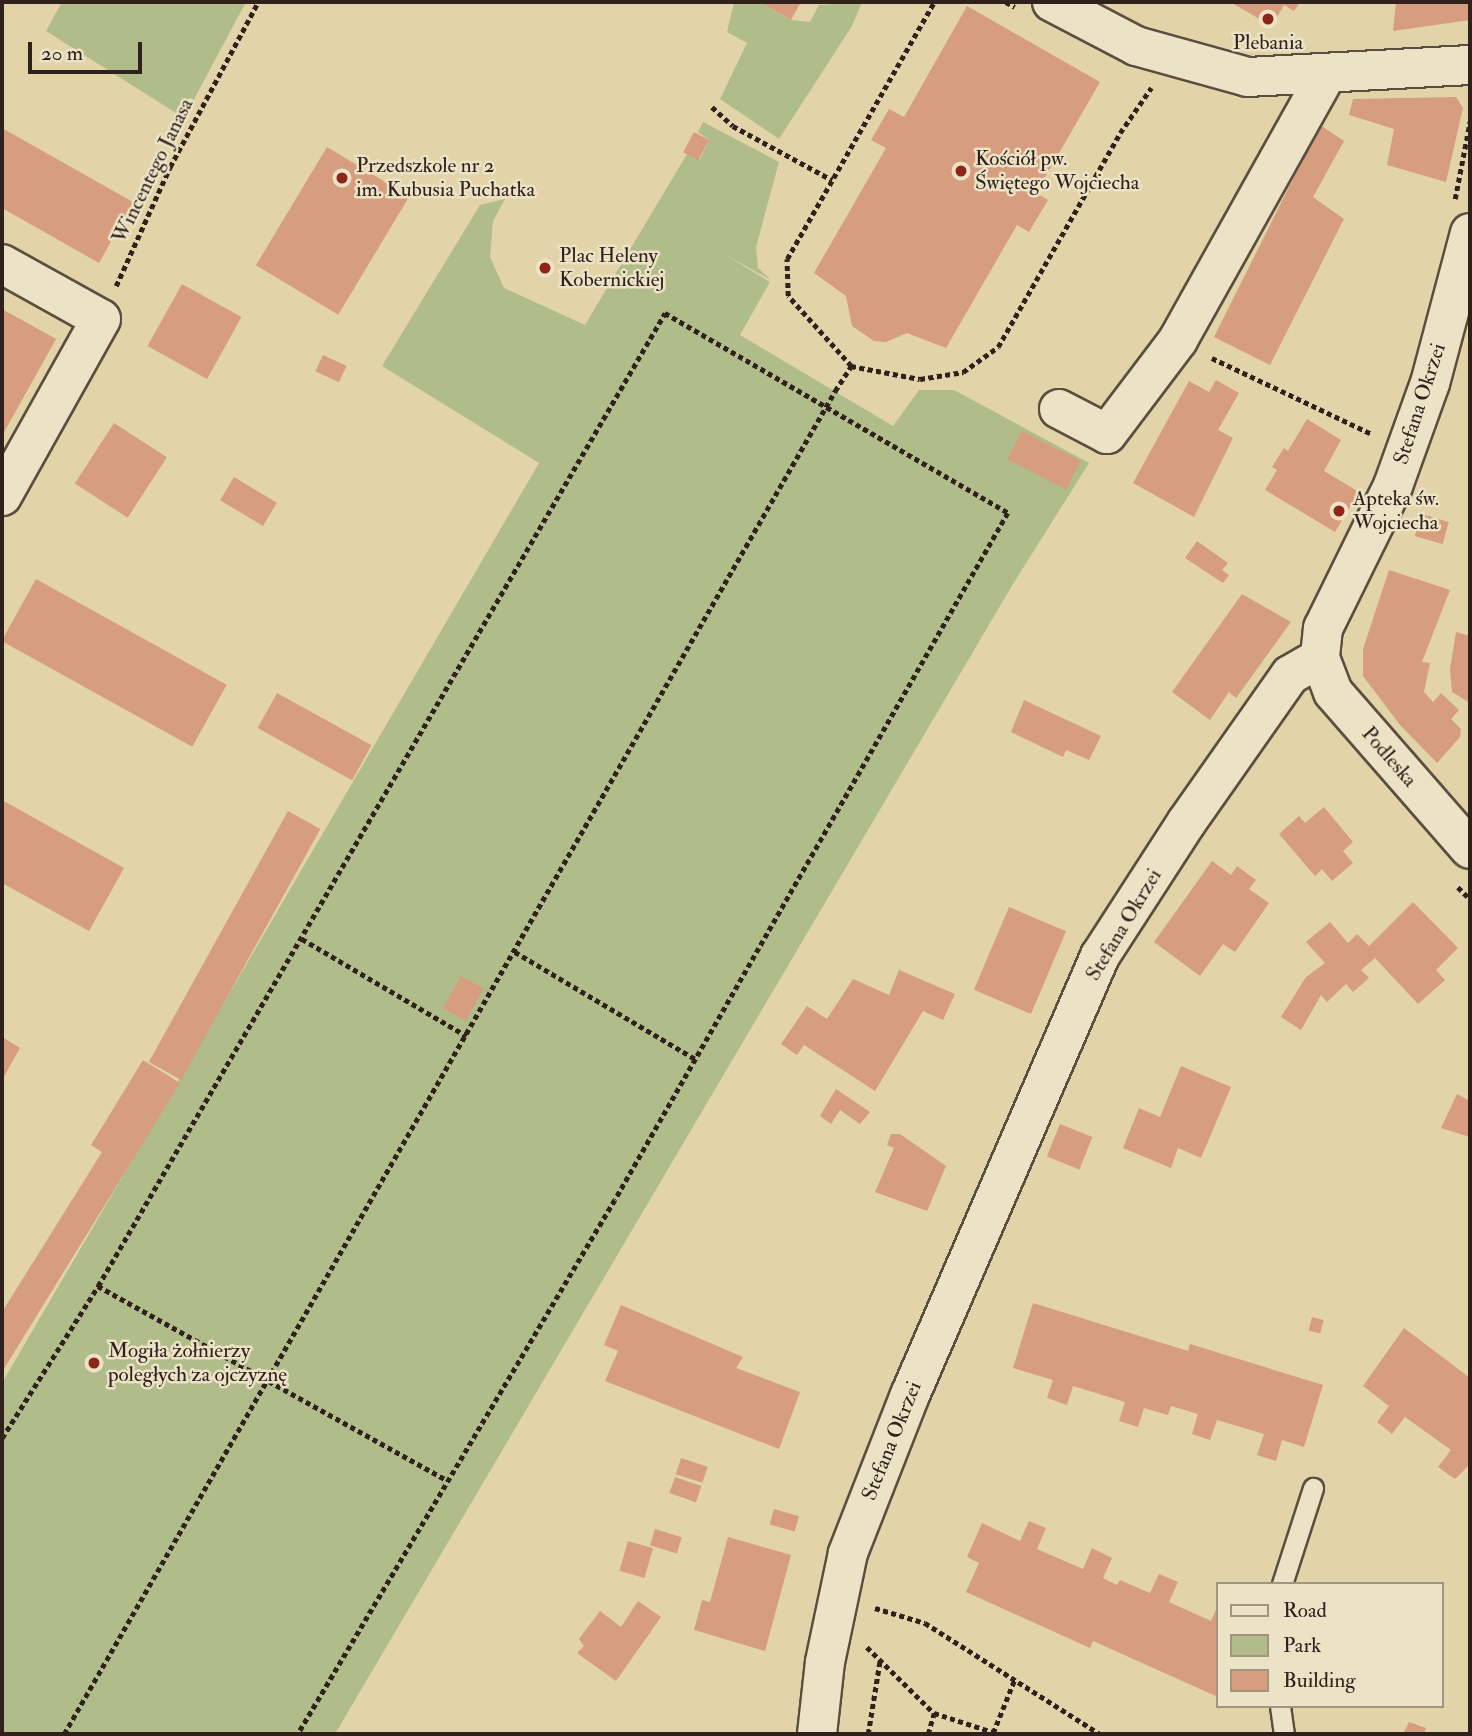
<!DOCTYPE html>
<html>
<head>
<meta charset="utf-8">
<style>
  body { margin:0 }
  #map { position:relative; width:1472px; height:1736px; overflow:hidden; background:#e2d4a8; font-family:"IM FELL Double Pica",serif }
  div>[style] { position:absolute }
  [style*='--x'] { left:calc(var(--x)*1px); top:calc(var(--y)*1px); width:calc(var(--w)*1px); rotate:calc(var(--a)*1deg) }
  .green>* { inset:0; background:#b0bd8a }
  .building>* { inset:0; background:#d79d7f; transform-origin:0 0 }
  .path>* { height:4.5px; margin-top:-2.25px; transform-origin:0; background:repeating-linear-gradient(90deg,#30211c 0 5px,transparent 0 8.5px) }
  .roads { filter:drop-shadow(2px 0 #5c4e3f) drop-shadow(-2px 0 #5c4e3f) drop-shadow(0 2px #5c4e3f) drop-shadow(0 -2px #5c4e3f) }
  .lane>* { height:19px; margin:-9.5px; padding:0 9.5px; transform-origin:9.5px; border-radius:9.5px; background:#ece3c6 }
  .street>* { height:38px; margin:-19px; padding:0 19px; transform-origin:19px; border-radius:19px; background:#ece3c6 }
  .secondary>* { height:38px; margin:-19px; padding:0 19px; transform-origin:19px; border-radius:19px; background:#ece3c6 }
  .dots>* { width:19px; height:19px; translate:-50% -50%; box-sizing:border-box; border:4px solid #ece3c6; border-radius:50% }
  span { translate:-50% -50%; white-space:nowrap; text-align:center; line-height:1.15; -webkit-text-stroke:5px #ece3c6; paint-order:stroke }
  .poi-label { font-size:21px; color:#30211c }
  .left { translate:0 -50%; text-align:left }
  .street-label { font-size:21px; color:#30211c }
  .frame { position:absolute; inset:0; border:4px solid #30211c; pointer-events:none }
  .legend { position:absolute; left:1216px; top:1582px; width:228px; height:126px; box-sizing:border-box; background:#ece3c6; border:2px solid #a19582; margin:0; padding:9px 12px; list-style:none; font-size:21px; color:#30211c }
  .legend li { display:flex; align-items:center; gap:14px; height:35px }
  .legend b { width:35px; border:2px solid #a19582 }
  .scale { position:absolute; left:28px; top:42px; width:114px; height:32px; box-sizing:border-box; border:4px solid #30211c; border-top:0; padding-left:9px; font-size:21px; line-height:24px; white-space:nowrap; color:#30211c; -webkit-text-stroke:5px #ece3c6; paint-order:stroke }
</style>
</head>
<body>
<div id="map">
  <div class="green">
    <i style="clip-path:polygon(62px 2px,246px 2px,184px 118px,46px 31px)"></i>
    <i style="clip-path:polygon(734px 2px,760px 2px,791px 20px,810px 22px,819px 5px,862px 2px,852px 26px,779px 139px,720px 99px,747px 43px,727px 32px)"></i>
    <i style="clip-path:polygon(703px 122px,779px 162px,756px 247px,758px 268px,771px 280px,724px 254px,770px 282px,740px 335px,893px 426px,919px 390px,954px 390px,1089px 463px,1013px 584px,335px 1734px,2px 1734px,2px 1383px,539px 463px,382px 366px,480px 205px,505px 199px,493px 221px,490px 257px,504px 288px,585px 325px,687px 154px,700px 159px,709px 140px,698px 132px)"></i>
  </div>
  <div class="building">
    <i style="clip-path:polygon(760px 2px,801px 2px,791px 20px)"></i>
    <i style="clip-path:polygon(1230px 2px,1300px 2px,1294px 11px,1284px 5px,1272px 26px)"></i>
    <i style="clip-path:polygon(1396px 2px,1470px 2px,1470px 20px,1393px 31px)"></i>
    <i style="clip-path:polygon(967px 6px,1100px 82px,1036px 193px,1048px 200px,1029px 232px,1017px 225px,946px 348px,907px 333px,886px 342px,874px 341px,852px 326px,846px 296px,814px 273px,886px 148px,871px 140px,889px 109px,904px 117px)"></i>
    <i style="clip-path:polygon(1456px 97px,1463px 108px,1446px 182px,1387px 165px,1394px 129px,1349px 115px,1353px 99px)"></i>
    <i style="clip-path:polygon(1320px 125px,1344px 141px,1313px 197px,1344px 219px,1270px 365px,1214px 337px)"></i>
    <i style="clip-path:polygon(2px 128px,133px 202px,99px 263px,2px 208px)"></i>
    <i style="left:694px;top:132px;width:17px;height:23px;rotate:28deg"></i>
    <i style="left:327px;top:147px;width:96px;height:138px;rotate:31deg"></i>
    <i style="left:182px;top:284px;width:68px;height:71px;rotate:29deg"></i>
    <i style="clip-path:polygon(2px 309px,56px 339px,2px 436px)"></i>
    <i style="left:323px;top:355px;width:26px;height:18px;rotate:25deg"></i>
    <i style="clip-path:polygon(1216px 380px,1239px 393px,1218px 430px,1233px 438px,1194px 517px,1133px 483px,1189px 381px,1209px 392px)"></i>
    <i style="clip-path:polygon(1307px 419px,1341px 440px,1324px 471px,1359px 492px,1335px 532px,1265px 490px,1277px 470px,1272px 467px,1284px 448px,1288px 451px)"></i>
    <i style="left:114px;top:423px;width:63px;height:72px;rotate:33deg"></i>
    <i style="left:1022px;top:431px;width:66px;height:32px;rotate:27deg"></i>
    <i style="left:234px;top:477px;width:50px;height:27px;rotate:31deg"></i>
    <i style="left:1421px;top:514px;width:29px;height:23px;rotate:16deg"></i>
    <i style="clip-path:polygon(1197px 541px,1228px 563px,1222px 570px,1229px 575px,1223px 583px,1185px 558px)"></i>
    <i style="clip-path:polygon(1389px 570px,1450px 590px,1422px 662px,1430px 663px,1424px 692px,1433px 702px,1441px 693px,1459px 710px,1451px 719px,1461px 729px,1460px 737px,1437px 763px,1400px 725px,1363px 676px,1363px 649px)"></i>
    <i style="left:36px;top:579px;width:218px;height:71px;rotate:29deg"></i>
    <i style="clip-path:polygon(1242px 594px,1291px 622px,1236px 698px,1229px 692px,1210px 720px,1172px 692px)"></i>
    <i style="clip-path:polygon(1456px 632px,1470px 636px,1470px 703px,1452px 692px,1450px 669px)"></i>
    <i style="left:277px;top:693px;width:108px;height:40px;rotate:29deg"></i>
    <i style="clip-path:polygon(1024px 700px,1101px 736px,1089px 760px,1066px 750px,1063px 757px,1011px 732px)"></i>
    <i style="clip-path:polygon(2px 800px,124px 868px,89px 931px,2px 883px)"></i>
    <i style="clip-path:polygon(1324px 807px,1353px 842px,1343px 851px,1353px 863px,1332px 881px,1322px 869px,1315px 876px,1279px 834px,1299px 816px,1305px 823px)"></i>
    <i style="left:288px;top:811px;width:37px;height:287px;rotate:29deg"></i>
    <i style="clip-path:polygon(1212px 861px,1231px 875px,1237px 866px,1256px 880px,1249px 889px,1269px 903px,1235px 952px,1223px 944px,1200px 976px,1154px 942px)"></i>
    <i style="clip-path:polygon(1413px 902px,1458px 948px,1436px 970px,1445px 980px,1418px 1004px,1375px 958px,1361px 970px,1369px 978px,1353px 992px,1346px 984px,1327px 1002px,1321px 995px,1301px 1030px,1281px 1017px,1306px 977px,1325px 963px,1306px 942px,1330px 922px,1348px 943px,1357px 934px,1369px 946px)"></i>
    <i style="left:1009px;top:907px;width:62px;height:90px;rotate:23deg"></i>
    <i style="clip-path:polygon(899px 970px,955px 994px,943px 1020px,923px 1011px,875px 1091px,804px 1045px,797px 1055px,781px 1044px,807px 1006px,827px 1019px,853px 979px,889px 995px)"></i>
    <i style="left:461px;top:976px;width:26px;height:37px;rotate:29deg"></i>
    <i style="clip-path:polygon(2px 1037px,20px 1048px,2px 1080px)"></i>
    <i style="clip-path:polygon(143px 1060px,180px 1083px,2px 1372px,2px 1312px,102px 1152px,91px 1145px)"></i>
    <i style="clip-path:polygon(1181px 1066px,1231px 1087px,1201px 1158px,1178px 1148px,1171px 1168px,1123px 1148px,1139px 1108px,1160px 1117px)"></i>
    <i style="clip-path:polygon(836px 1089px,870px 1112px,860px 1124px,840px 1110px,831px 1124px,820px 1116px)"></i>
    <i style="clip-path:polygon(1457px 1094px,1470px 1101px,1470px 1137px,1441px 1128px)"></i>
    <i style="left:1060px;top:1124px;width:35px;height:35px;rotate:22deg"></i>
    <i style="clip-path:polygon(891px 1134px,900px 1134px,946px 1166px,927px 1211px,875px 1192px,894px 1148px,887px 1145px)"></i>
    <i style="clip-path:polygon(1033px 1303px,1188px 1351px,1190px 1344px,1323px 1385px,1304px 1447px,1282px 1440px,1276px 1461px,1257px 1455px,1264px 1434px,1217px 1420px,1210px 1440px,1192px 1434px,1198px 1414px,1171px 1406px,1168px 1415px,1144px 1408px,1138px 1427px,1119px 1421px,1125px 1402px,1073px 1386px,1067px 1405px,1047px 1398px,1053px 1380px,1013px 1368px)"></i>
    <i style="clip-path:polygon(621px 1305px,743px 1357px,736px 1368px,800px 1392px,779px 1449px,605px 1381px,618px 1351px,604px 1345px)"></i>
    <i style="left:1312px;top:1317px;width:12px;height:14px;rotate:14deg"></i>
    <i style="clip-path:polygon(1404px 1328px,1470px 1378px,1470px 1464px,1455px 1479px,1438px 1467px,1451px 1450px,1405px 1417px,1392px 1434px,1377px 1422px,1389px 1406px,1363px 1386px)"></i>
    <i style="left:681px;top:1458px;width:28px;height:17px;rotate:18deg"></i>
    <i style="left:675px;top:1477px;width:28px;height:17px;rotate:19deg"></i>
    <i style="left:774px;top:1509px;width:26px;height:16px;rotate:16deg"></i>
    <i style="clip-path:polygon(1029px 1521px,1046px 1528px,1037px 1549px,1083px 1569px,1092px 1548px,1112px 1558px,1103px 1578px,1117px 1585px,1120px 1580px,1150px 1593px,1159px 1574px,1178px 1582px,1169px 1602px,1211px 1621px,1218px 1605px,1218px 1697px,1093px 1641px,1090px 1648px,966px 1592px,979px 1563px,967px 1557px,982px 1523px,1020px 1541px)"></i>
    <i style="left:655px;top:1529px;width:28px;height:17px;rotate:17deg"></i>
    <i style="clip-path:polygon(728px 1537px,791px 1555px,765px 1651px,694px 1630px,702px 1600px,710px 1602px)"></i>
    <i style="left:628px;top:1541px;width:26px;height:31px;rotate:16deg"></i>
    <i style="clip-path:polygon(638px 1601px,661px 1617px,616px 1681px,577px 1653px,584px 1646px,579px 1639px,600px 1611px,621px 1627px)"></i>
    <i style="clip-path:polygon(1409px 1722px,1426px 1728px,1424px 1734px,1403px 1734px)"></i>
  </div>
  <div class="path">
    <i style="--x:1006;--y:2;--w:10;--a:29"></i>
    <i style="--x:712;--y:107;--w:28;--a:42"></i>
    <i style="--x:733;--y:126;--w:113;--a:28.6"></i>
    <i style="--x:1455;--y:199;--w:79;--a:-79.1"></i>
    <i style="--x:116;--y:286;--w:131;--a:-65.6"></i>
    <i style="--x:170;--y:167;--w:187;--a:-61.9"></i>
    <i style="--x:1212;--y:358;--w:177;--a:25.4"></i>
    <i style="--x:851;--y:366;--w:94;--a:-132"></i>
    <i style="--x:788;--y:296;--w:37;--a:-92"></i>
    <i style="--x:787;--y:259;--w:296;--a:-60.2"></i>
    <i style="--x:1458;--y:887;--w:17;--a:45"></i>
    <i style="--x:302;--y:939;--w:191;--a:30.5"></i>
    <i style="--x:515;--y:952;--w:209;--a:30.7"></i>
    <i style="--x:98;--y:1286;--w:398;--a:29.1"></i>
    <i style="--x:2;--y:1438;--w:180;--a:-57.7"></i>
    <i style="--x:98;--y:1286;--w:1126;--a:-59.77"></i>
    <i style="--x:665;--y:313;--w:397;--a:30.2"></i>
    <i style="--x:1008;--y:513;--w:791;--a:119.77"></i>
    <i style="--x:615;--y:1200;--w:621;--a:120.69"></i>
    <i style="--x:875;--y:1608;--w:52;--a:16.7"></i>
    <i style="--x:925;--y:1623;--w:207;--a:32.4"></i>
    <i style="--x:867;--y:1647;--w:94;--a:44.6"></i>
    <i style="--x:934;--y:1713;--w:62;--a:17.9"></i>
    <i style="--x:993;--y:1733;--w:56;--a:-68"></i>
    <i style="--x:64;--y:1734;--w:1549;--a:-60.14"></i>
    <i style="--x:835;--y:391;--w:30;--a:-57"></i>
    <i style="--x:851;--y:366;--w:70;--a:10.7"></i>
    <i style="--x:920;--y:379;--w:44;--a:-9.2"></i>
    <i style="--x:963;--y:372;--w:43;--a:-35.5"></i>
    <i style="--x:998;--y:347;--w:246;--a:-60.3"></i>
    <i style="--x:1120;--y:133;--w:55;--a:-55.4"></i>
    <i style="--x:868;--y:1734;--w:75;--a:-80.8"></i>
    <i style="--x:928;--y:1734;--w:22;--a:-74"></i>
  </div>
  <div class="roads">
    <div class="lane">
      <i style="--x:1282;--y:1584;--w:101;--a:-72.1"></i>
      <i style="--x:1280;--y:1706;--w:28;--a:82"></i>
    </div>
    <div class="street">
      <i style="--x:1052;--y:2;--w:95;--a:27.6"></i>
      <i style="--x:1136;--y:46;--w:116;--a:15.5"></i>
      <i style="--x:1248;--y:77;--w:222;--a:-3.1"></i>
      <i style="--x:2;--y:264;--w:113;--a:29.1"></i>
      <i style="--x:101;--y:319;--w:203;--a:119.2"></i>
      <i style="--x:1059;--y:409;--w:54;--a:27.5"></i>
      <i style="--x:1107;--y:434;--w:118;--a:-52.9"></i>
      <i style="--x:1178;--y:340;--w:304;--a:-60.8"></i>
      <i style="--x:817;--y:1734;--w:72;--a:-83.7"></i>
      <i style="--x:825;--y:1662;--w:111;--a:-78.1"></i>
      <i style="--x:848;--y:1553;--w:170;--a:-68.6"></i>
      <i style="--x:910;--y:1395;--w:478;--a:-66.6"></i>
      <i style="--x:1100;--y:956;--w:158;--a:-57.1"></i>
      <i style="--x:1186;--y:823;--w:181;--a:-54.9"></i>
      <i style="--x:1290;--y:675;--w:34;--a:-30"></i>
    </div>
    <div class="secondary">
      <i style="--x:1470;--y:233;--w:155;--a:104.9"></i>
      <i style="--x:1430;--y:383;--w:109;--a:109.8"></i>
      <i style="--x:1393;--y:486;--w:158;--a:116.2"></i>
      <i style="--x:1323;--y:628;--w:30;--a:96"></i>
      <i style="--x:1320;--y:658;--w:36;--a:69"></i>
      <i style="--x:1333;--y:692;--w:208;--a:48.9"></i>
    </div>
  </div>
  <div class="dots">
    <i style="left:1268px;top:19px;background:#8f2418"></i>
    <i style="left:961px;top:171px;background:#8f2418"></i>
    <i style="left:342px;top:178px;background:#8f2418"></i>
    <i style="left:545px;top:268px;background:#8f2418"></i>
    <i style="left:1339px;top:511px;background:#8f2418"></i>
    <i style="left:94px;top:1363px;background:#8f2418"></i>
  </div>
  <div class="poi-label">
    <span style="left:1268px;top:43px">Plebania</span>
    <span class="left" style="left:975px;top:171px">Kościół pw.<br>Świętego Wojciecha</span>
    <span class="left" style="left:356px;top:178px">Przedszkole nr 2<br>im. Kubusia Puchatka</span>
    <span class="left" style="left:559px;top:268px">Plac Heleny<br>Kobernickiej</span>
    <span class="left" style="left:1353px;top:511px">Apteka św.<br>Wojciecha</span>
    <span class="left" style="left:108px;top:1363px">Mogiła żołnierzy<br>poległych za ojczyznę</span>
  </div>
  <div class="street-label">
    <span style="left:153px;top:171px;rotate:-64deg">Wincentego Janasa</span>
    <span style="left:1420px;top:404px;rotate:-72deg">Stefana Okrzei</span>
    <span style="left:1389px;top:757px;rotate:49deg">Podleska</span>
    <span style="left:1124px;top:925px;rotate:-59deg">Stefana Okrzei</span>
    <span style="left:892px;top:1441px;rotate:-68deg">Stefana Okrzei</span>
  </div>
  <div class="frame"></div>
  <ul class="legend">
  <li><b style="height:9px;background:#ece3c6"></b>Road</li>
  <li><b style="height:19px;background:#b0bd8a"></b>Park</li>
  <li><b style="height:19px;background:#d79d7f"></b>Building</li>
  </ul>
  <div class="scale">20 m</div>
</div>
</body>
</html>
